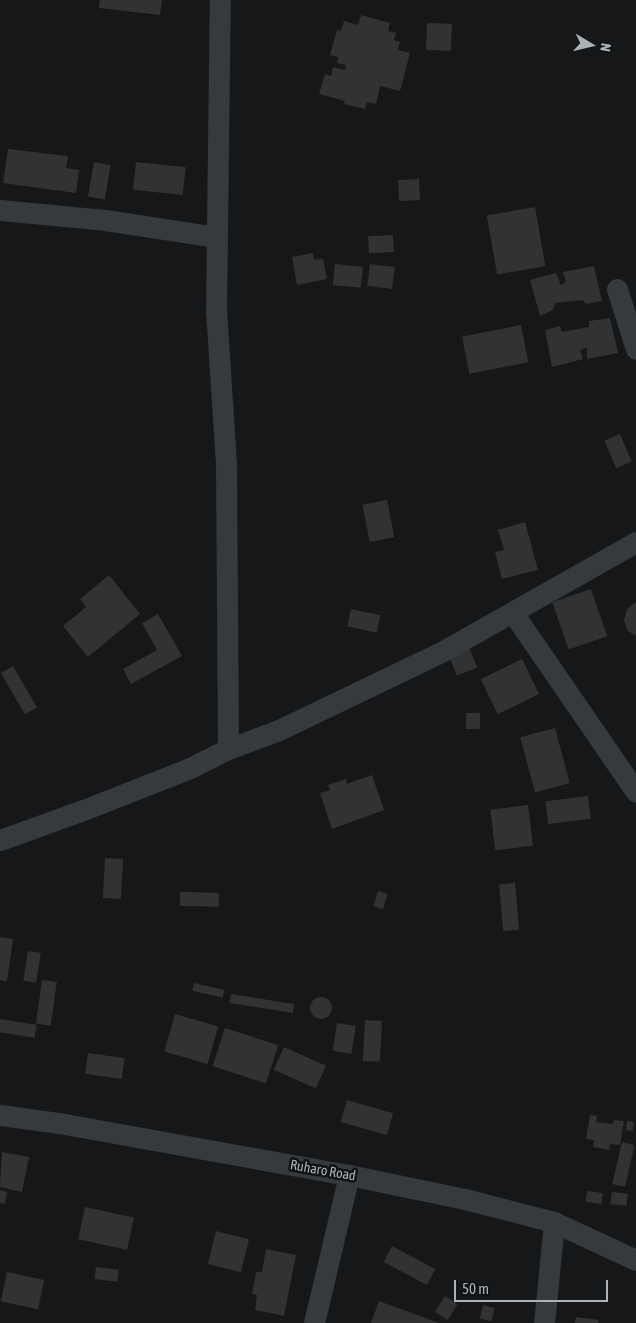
<!DOCTYPE html>
<html>
<head>
<meta charset="utf-8">
<style>
  body { margin:0 }
  #map { position:relative; width:636px; height:1323px; overflow:hidden; background:#161718; font-family:"Asap Condensed",sans-serif }
  div>[style] { position:absolute }
  [style*='--x'] { left:calc(var(--x)*1px); top:calc(var(--y)*1px); width:calc(var(--w)*1px); rotate:calc(var(--a)*1deg) }
  .building>* { inset:0; background:#313234; transform-origin:0 0 }
  .round { border-radius:50% }
  .minor>* { height:21px; margin:-10.5px; padding:0 10.5px; transform-origin:10.5px; border-radius:10.5px; background:#373a3d }
  span { translate:-50% -50%; white-space:nowrap; text-align:center; line-height:1.15; -webkit-text-stroke:5px #111213; paint-order:stroke }
  .street-label { font-size:14px; color:#a8b3b8 }
  .north { position:absolute; left:566px; top:20px; width:50px; height:50px; -webkit-text-stroke:4px #111213; paint-order:stroke; rotate:99deg; font-size:14px; font-weight:700; line-height:20px; text-align:center; color:#a8b3b8 }
  .north::after { content:''; display:block; margin:auto; width:18px; height:22px; background:#a8b3b8; clip-path:polygon(50% 0,100% 100%,50% 72%,0 100%) }
  .scale { position:absolute; left:454px; top:1280px; width:154px; height:22px; box-sizing:border-box; border:2px solid #a8b3b8; border-top:0; padding-left:6px; font-size:15px; line-height:18px; white-space:nowrap; color:#a8b3b8; -webkit-text-stroke:4px #111213; paint-order:stroke }
</style>
</head>
<body>
<div id="map">
  <div class="building">
    <i style="clip-path:polygon(100px 0,162px 0,160px 15px,99px 8px)"></i>
    <i style="clip-path:polygon(361px 15px,390px 23px,388px 31px,396px 33px,394px 40px,400px 42px,398px 50px,410px 53px,400px 91px,380px 86px,376px 104px,367px 102px,365px 109px,344px 104px,345px 101px,319px 94px,325px 74px,331px 76px,333px 67px,345px 70px,346px 65px,337px 63px,338px 57px,330px 55px,337px 30px,341px 31px,344px 21px,358px 25px)"></i>
    <i style="left:427px;top:23px;width:25px;height:27px;rotate:2deg"></i>
    <i style="clip-path:polygon(8px 149px,68px 156px,66px 168px,79px 170px,76px 193px,3px 183px)"></i>
    <i style="left:94px;top:162px;width:17px;height:35px;rotate:10deg"></i>
    <i style="left:136px;top:162px;width:50px;height:28px;rotate:6deg"></i>
    <i style="left:419px;top:179px;width:21px;height:21px;rotate:87deg"></i>
    <i style="left:535px;top:207px;width:60px;height:49px;rotate:80deg"></i>
    <i style="left:393px;top:235px;width:17px;height:25px;rotate:87deg"></i>
    <i style="clip-path:polygon(313px 253px,314px 260px,323px 259px,327px 279px,297px 285px,292px 257px)"></i>
    <i style="left:335px;top:264px;width:28px;height:21px;rotate:6deg"></i>
    <i style="left:370px;top:264px;width:25px;height:22px;rotate:7deg"></i>
    <i style="clip-path:polygon(594px 266px,602px 301px,586px 304px,583px 300px,555px 303px,553px 310px,540px 316px,530px 280px,556px 273px,561px 285px,566px 282px,563px 272px)"></i>
    <i style="clip-path:polygon(610px 318px,618px 353px,587px 359px,587px 348px,580px 350px,583px 359px,552px 367px,545px 330px,560px 326px,562px 332px,589px 327px,589px 321px)"></i>
    <i style="left:521px;top:325px;width:38px;height:60px;rotate:79deg"></i>
    <i style="left:620px;top:434px;width:30px;height:17px;rotate:67deg"></i>
    <i style="left:387px;top:500px;width:38px;height:25px;rotate:79deg"></i>
    <i style="clip-path:polygon(525px 522px,538px 570px,502px 579px,495px 552px,504px 550px,498px 530px)"></i>
    <i style="clip-path:polygon(109px 575px,140px 614px,88px 657px,63px 626px,86px 607px,80px 599px)"></i>
    <i style="left:591px;top:589px;width:50px;height:41px;rotate:71deg"></i>
    <i style="clip-path:polygon(636px 602px,636px 636px,628px 631px,624px 621px,627px 609px)"></i>
    <i style="left:351px;top:609px;width:30px;height:18px;rotate:12deg"></i>
    <i style="clip-path:polygon(158px 614px,182px 656px,131px 684px,123px 669px,157px 650px,142px 623px)"></i>
    <i style="left:469px;top:647px;width:22px;height:22px;rotate:68deg"></i>
    <i style="left:522px;top:659px;width:39px;height:46px;rotate:64deg"></i>
    <i style="left:13px;top:666px;width:48px;height:14px;rotate:60deg"></i>
    <i style="left:466px;top:713px;width:14px;height:16px"></i>
    <i style="left:555px;top:728px;width:57px;height:36px;rotate:75deg"></i>
    <i style="clip-path:polygon(372px 775px,384px 810px,332px 829px,320px 793px,330px 790px,328px 785px,346px 779px,347px 784px)"></i>
    <i style="left:588px;top:796px;width:23px;height:43px;rotate:83deg"></i>
    <i style="left:528px;top:805px;width:41px;height:38px;rotate:83deg"></i>
    <i style="left:105px;top:858px;width:18px;height:40px;rotate:3deg"></i>
    <i style="left:515px;top:883px;width:47px;height:16px;rotate:85deg"></i>
    <i style="left:378px;top:891px;width:10px;height:16px;rotate:17deg"></i>
    <i style="left:180px;top:892px;width:39px;height:14px;rotate:1deg"></i>
    <i style="clip-path:polygon(0 937px,13px 939px,7px 981px,0 980px)"></i>
    <i style="left:28px;top:951px;width:13px;height:30px;rotate:9deg"></i>
    <i style="left:42px;top:980px;width:15px;height:44px;rotate:8deg"></i>
    <i style="left:194px;top:983px;width:31px;height:8px;rotate:13deg"></i>
    <i style="left:231px;top:994px;width:64px;height:9px;rotate:9deg"></i>
    <i class="round" style="left:310px;top:997px;width:22px;height:22px"></i>
    <i style="left:175px;top:1014px;width:45px;height:39px;rotate:16deg"></i>
    <i style="left:0;top:1019px;width:37px;height:13px;rotate:9deg"></i>
    <i style="left:365px;top:1020px;width:17px;height:41px;rotate:3deg"></i>
    <i style="left:337px;top:1023px;width:19px;height:28px;rotate:9deg"></i>
    <i style="left:225px;top:1028px;width:56px;height:40px;rotate:18deg"></i>
    <i style="left:284px;top:1047px;width:46px;height:25px;rotate:24deg"></i>
    <i style="left:88px;top:1053px;width:37px;height:21px;rotate:8deg"></i>
    <i style="left:347px;top:1100px;width:48px;height:23px;rotate:16deg"></i>
    <i style="clip-path:polygon(590px 1115px,597px 1116px,596px 1122px,613px 1124px,614px 1120px,624px 1121px,620px 1145px,610px 1144px,609px 1150px,593px 1147px,594px 1140px,586px 1139px)"></i>
    <i style="left:627px;top:1121px;width:7px;height:9px;rotate:8deg"></i>
    <i style="left:622px;top:1142px;width:13px;height:43px;rotate:13deg"></i>
    <i style="clip-path:polygon(2px 1152px,29px 1157px,22px 1192px,0 1187px)"></i>
    <i style="clip-path:polygon(0 1190px,7px 1192px,5px 1204px,0 1203px)"></i>
    <i style="left:587px;top:1191px;width:16px;height:11px;rotate:7deg"></i>
    <i style="left:612px;top:1192px;width:16px;height:12px;rotate:7deg"></i>
    <i style="left:85px;top:1207px;width:50px;height:33px;rotate:12deg"></i>
    <i style="left:216px;top:1231px;width:34px;height:34px;rotate:14deg"></i>
    <i style="left:392px;top:1246px;width:49px;height:18px;rotate:28deg"></i>
    <i style="clip-path:polygon(266px 1249px,296px 1255px,284px 1316px,255px 1310px,257px 1295px,252px 1294px,256px 1272px,262px 1272px)"></i>
    <i style="left:96px;top:1267px;width:23px;height:12px;rotate:7deg"></i>
    <i style="left:7px;top:1272px;width:38px;height:30px;rotate:12deg"></i>
    <i style="left:445px;top:1296px;width:15px;height:19px;rotate:32deg"></i>
    <i style="clip-path:polygon(379px 1301px,439px 1323px,371px 1323px)"></i>
    <i style="left:483px;top:1305px;width:12px;height:14px;rotate:14deg"></i>
    <i style="clip-path:polygon(576px 1317px,599px 1320px,598px 1323px,575px 1323px)"></i>
  </div>
  <div class="minor">
    <i style="--x:0;--y:210;--w:105;--a:5.4"></i>
    <i style="--x:105;--y:220;--w:112;--a:8.7"></i>
    <i style="--x:617;--y:289;--w:63;--a:72.4"></i>
    <i style="--x:513;--y:613;--w:217;--a:55.5"></i>
    <i style="--x:228;--y:749;--w:54;--a:-20.4"></i>
    <i style="--x:279;--y:730;--w:184;--a:-25.7"></i>
    <i style="--x:445;--y:650;--w:219;--a:-29.5"></i>
    <i style="--x:0;--y:840;--w:91;--a:-19.8"></i>
    <i style="--x:86;--y:809;--w:112;--a:-21.5"></i>
    <i style="--x:190;--y:768;--w:42;--a:-26.6"></i>
    <i style="--x:228;--y:749;--w:285;--a:-90.4"></i>
    <i style="--x:226;--y:464;--w:153;--a:-93.7"></i>
    <i style="--x:216;--y:311;--w:311;--a:-89.3"></i>
    <i style="--x:0;--y:1115;--w:60;--a:7.7"></i>
    <i style="--x:59;--y:1123;--w:295;--a:10.2"></i>
    <i style="--x:349;--y:1175;--w:118;--a:11.7"></i>
    <i style="--x:465;--y:1199;--w:92;--a:14.5"></i>
    <i style="--x:554;--y:1222;--w:90;--a:24.9"></i>
    <i style="--x:314;--y:1323;--w:152;--a:-76.7"></i>
    <i style="--x:544;--y:1323;--w:101;--a:-84.3"></i>
  </div>
  <div class="street-label">
    <span style="left:323px;top:1170px;rotate:10deg">Ruharo Road</span>
  </div>
  <div class="north">N</div>
  <div class="scale">50 m</div>
</div>
</body>
</html>
